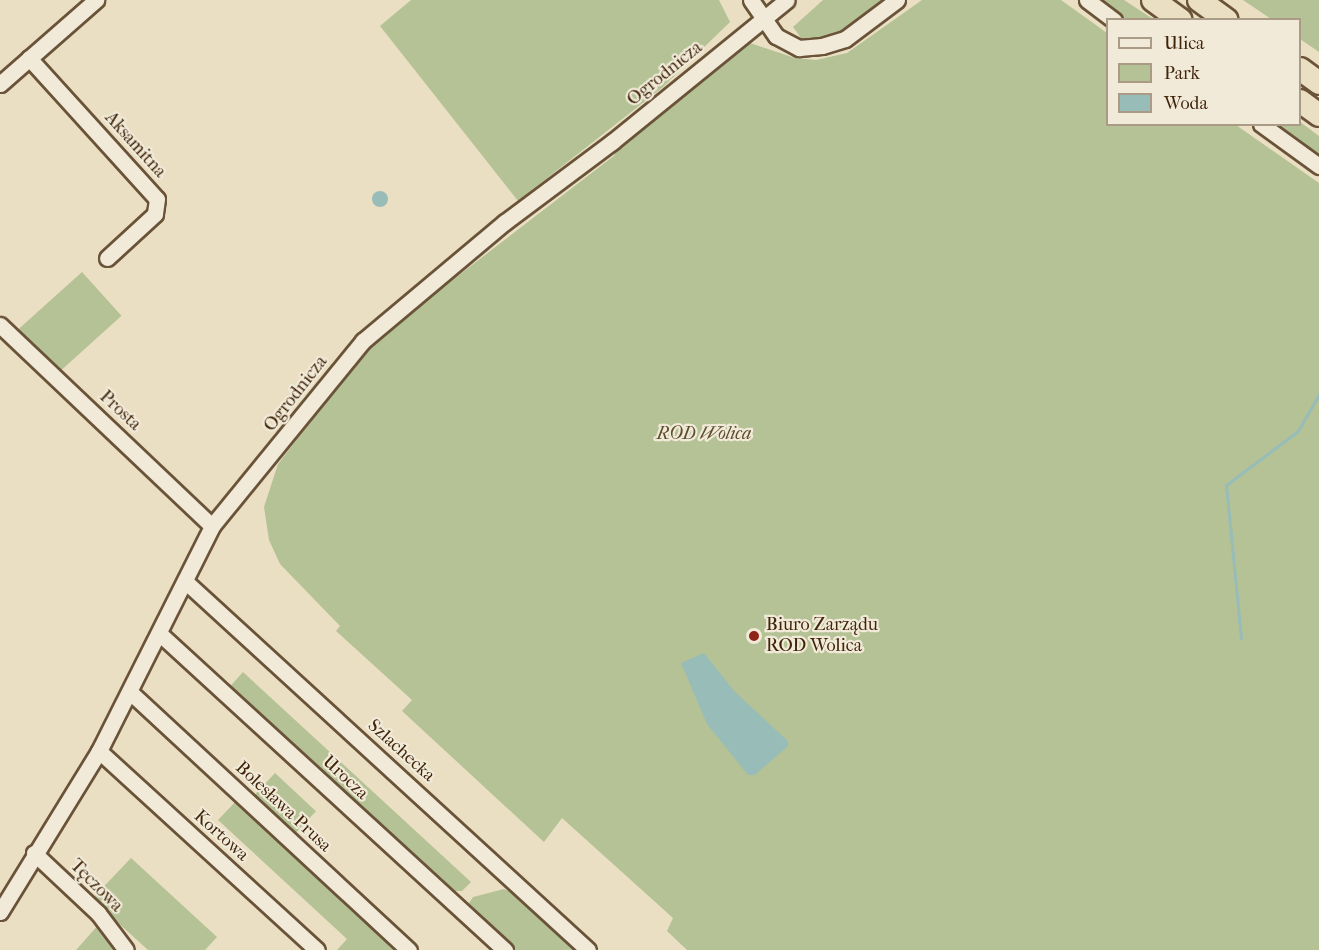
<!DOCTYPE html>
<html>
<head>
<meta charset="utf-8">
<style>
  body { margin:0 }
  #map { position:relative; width:1319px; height:950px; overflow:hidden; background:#eadfc3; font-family:"IM FELL French Canon",serif }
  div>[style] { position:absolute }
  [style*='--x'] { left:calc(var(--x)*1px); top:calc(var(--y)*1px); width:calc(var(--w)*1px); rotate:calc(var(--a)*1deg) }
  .green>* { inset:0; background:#b4c296; transform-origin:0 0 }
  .water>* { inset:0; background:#98bcb7 }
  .round { border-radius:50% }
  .stream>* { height:3px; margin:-1.5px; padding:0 1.5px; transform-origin:1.5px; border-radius:1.5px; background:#98bcb7 }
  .roads { filter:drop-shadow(2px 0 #6a5338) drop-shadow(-2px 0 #6a5338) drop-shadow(0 2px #6a5338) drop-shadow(0 -2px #6a5338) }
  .minor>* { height:15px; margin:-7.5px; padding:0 7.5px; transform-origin:7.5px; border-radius:7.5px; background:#f1ead8 }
  .highway>* { height:22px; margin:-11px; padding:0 11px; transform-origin:11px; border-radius:11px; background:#eadfc3 }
  .dots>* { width:16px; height:16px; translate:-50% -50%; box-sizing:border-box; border:3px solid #f1ead8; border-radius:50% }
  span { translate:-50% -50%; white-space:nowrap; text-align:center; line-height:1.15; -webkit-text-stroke:4.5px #f1ead8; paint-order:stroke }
  .street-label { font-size:18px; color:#3f240a }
  .park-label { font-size:18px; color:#5c4c2d; font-style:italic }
  .poi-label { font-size:18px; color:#3f240a }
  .left { translate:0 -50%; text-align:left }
  .legend { position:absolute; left:1106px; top:18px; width:195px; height:108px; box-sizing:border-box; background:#f1ead8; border:2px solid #aa9b86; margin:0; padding:8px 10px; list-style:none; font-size:18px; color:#3f240a }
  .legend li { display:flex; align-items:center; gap:12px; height:30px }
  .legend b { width:30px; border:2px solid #aa9b86 }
</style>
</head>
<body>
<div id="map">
  <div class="green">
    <i style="clip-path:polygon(411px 0,719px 0,730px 22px,663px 87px,518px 201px,380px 26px)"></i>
    <i style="clip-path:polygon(823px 0,882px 0,837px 34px,819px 39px,801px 38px,793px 27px)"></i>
    <i style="clip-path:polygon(922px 0,1061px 0,1107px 33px,1108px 124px,1236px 125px,1319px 183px,1319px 950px,687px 950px,667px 931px,673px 918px,562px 818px,544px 842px,402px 711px,412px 700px,336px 631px,340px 626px,280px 564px,269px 540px,264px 507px,278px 464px,372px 342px,615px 155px,613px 152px,750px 43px,795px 58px,816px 60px,847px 53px)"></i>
    <i style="clip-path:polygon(1099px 0,1124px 0,1153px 19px,1126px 19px)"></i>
    <i style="clip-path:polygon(1243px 0,1319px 0,1319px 52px,1300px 39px,1300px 20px,1271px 19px)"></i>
    <i style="clip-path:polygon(1300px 122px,1319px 136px,1319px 159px,1270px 125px)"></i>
    <i style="left:82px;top:272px;width:59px;height:89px;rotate:48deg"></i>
    <i style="clip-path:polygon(243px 672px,471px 882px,462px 891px,446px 891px,226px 691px)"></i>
    <i style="left:275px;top:773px;width:56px;height:35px;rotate:43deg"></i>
    <i style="clip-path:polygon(238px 799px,400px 950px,337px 950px,347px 939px,218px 820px)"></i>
    <i style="clip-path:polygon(131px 858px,217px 937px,205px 950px,148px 950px,92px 899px)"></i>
    <i style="clip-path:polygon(504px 889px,519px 895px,580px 950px,509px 950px,467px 906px,473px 897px)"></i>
    <i style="clip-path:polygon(100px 923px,102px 932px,120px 950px,76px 950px)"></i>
  </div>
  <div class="water">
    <i class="round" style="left:372px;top:191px;width:16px;height:16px"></i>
    <i style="clip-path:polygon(704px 653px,734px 691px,788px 741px,788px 746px,755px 775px,748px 775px,707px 724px,681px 663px)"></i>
  </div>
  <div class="stream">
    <i style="--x:1241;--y:638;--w:154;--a:-95.6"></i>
    <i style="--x:1226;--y:485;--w:90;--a:-36.9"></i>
    <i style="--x:1298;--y:431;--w:43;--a:-60.4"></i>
  </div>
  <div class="roads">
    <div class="minor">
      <i style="--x:751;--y:0;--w:44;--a:55.2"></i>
      <i style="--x:776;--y:36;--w:26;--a:28"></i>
      <i style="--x:799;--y:48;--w:23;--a:-5"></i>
      <i style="--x:822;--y:46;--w:24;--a:-17"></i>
      <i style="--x:845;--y:39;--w:65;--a:-36.9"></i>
      <i style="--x:1087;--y:0;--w:34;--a:37"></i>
      <i style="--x:29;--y:58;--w:190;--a:47.8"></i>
      <i style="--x:157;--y:199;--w:15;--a:98"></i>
      <i style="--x:155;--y:214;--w:65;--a:137.5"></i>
      <i style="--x:0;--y:84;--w:128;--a:-41.2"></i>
      <i style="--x:1261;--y:124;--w:72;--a:35.9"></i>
      <i style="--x:0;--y:325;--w:292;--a:43.5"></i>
      <i style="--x:186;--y:582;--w:545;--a:42.47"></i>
      <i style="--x:160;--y:634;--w:468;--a:42.5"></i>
      <i style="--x:130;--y:692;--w:380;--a:42.8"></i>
      <i style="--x:99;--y:751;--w:295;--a:42.4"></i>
      <i style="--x:34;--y:853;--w:88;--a:43.2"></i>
      <i style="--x:98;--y:913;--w:46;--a:52.9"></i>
      <i style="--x:0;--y:912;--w:189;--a:-58.4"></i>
      <i style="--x:99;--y:751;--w:252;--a:-63.3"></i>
      <i style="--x:212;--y:526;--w:239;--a:-50.8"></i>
      <i style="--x:363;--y:341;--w:185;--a:-40"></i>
      <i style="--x:505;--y:222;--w:134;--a:-36.8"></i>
      <i style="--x:612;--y:142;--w:225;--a:-39.1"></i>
    </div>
    <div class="highway">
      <i style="--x:1153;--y:0;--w:34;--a:36"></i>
      <i style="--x:1199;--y:0;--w:34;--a:36"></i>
      <i style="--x:1300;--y:69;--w:24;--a:36"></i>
      <i style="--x:1300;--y:101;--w:24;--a:36"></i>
    </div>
  </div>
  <div class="dots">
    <i style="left:754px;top:636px;background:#8f2418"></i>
  </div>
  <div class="street-label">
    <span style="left:665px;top:74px;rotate:-39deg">Ogrodnicza</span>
    <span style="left:135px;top:145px;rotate:48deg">Aksamitna</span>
    <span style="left:296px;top:394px;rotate:-52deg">Ogrodnicza</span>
    <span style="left:120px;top:411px;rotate:43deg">Prosta</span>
    <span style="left:401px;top:751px;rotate:42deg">Szlachecka</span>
    <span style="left:345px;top:778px;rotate:43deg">Urocza</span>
    <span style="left:283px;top:807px;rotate:43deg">Bolesława Prusa</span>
    <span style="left:221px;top:836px;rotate:42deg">Kortowa</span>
    <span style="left:96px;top:886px;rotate:45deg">Tęczowa</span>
  </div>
  <div class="park-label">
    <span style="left:704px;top:434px">ROD Wolica</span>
  </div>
  <div class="poi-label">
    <span class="left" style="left:766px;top:636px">Biuro Zarządu<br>ROD Wolica</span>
  </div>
  <ul class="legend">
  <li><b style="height:8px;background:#f1ead8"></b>Ulica</li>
  <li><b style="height:16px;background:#b4c296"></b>Park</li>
  <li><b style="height:16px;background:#98bcb7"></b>Woda</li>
  </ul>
</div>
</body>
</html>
